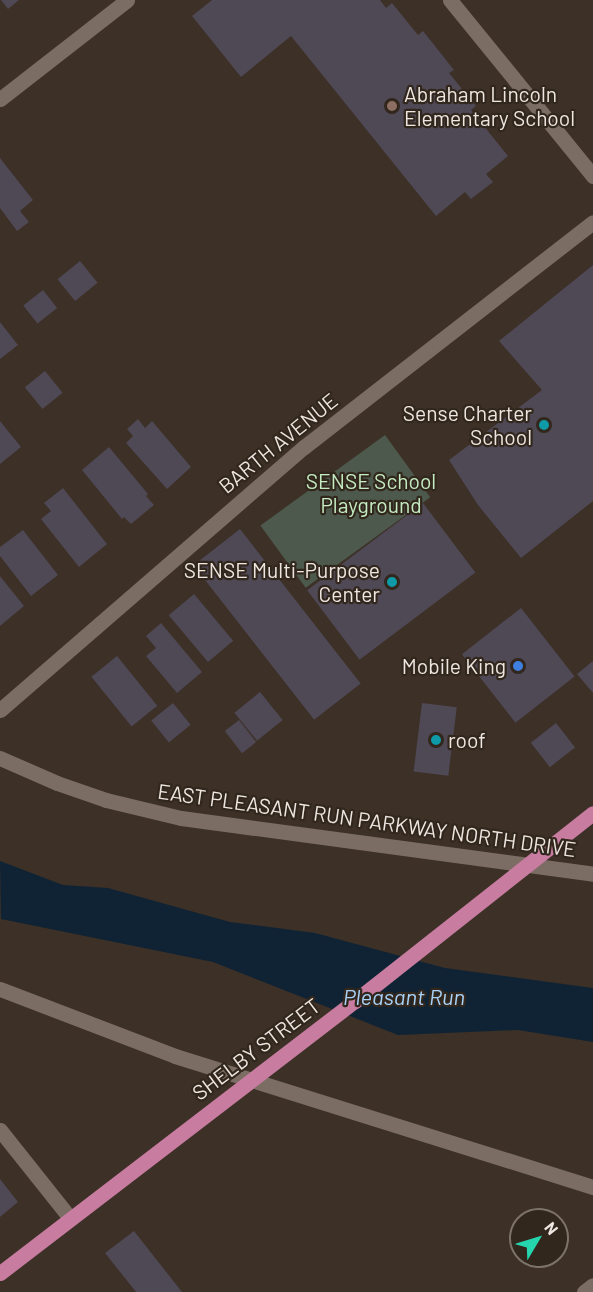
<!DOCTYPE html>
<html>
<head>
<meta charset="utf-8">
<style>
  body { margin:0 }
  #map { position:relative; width:593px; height:1292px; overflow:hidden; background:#3c3027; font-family:Barlow,sans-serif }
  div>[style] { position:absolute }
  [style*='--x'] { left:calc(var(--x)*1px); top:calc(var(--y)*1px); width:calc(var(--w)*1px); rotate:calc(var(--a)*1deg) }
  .green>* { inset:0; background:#4d594c; transform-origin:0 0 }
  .water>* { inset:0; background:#102334 }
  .building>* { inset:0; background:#4f4855; transform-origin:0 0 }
  .minor>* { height:15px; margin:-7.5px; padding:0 7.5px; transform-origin:7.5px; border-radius:7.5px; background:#7b6d63 }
  .major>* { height:15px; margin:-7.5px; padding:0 7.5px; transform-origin:7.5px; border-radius:7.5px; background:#c77ca0 }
  .dots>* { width:16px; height:16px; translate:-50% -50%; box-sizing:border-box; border:3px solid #32271d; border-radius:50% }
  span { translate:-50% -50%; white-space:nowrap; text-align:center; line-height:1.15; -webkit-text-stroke:4.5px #32271d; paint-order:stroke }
  .poi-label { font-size:21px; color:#eee6e0 }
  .left { translate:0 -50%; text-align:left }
  .right { translate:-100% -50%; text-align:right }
  .street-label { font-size:21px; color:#eee6e0 }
  .park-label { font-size:21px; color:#c4ebc1 }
  .water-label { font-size:22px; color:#a8d1f8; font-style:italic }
  .north { position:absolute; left:509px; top:1208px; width:60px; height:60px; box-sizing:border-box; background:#32271d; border:2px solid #7d736b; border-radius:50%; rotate:52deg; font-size:16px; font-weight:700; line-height:24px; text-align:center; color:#eee6e0 }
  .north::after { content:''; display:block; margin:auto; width:21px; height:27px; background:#24d5ae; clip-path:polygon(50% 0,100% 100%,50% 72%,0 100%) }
</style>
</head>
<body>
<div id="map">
  <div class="green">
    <i style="left:385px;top:435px;width:77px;height:154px;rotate:54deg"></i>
  </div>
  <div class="water">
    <i style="clip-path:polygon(0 861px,63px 885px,108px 888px,230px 922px,315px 933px,445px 968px,593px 988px,593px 1042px,518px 1030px,398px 1035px,213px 962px,1px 919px)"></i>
  </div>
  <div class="building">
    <i style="clip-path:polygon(1px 0,19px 0,8px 9px)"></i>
    <i style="clip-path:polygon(212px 0,380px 0,386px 8px,392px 3px,418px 35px,423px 31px,454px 70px,449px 73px,476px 106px,471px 110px,508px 156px,486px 174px,493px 182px,471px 199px,465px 192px,436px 216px,291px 36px,241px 77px,192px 16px)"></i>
    <i style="clip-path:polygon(0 158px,33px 200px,20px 211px,29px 222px,17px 231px,0 208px)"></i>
    <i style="left:80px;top:261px;width:28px;height:29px;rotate:51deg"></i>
    <i style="clip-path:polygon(593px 265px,593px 501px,521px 558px,478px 505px,449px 460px,542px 390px,499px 341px)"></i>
    <i style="left:43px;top:290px;width:23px;height:25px;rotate:52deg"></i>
    <i style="clip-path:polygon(0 322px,18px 345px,0 359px)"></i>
    <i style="left:45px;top:371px;width:28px;height:26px;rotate:51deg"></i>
    <i style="clip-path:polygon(138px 419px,145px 428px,152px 421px,191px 467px,167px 489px,126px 443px,133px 436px,127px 429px)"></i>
    <i style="clip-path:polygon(0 421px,21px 447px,0 464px)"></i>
    <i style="clip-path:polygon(109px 447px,148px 494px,146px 496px,154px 505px,131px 524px,124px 517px,122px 519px,82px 470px)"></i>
    <i style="clip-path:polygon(63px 488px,107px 544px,79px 567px,41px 519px,51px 511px,44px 503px)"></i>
    <i style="left:423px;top:503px;width:87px;height:145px;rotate:53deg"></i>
    <i style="left:240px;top:529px;width:196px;height:59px;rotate:52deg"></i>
    <i style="clip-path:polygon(23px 530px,58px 575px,31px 596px,0 556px,0 547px)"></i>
    <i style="clip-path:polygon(0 576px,24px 606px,0 626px)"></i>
    <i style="left:194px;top:594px;width:61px;height:33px;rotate:50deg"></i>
    <i style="left:521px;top:608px;width:87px;height:75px;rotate:52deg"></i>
    <i style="clip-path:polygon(161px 623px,202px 672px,177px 693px,146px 656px,156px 648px,146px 636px)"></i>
    <i style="left:117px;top:656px;width:64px;height:33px;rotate:51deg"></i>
    <i style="clip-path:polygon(593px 661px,593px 693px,577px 674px)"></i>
    <i style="left:260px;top:692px;width:36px;height:33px;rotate:51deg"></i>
    <i style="left:173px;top:703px;width:28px;height:28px;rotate:51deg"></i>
    <i style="left:422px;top:703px;width:35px;height:69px;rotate:7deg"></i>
    <i style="left:239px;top:720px;width:28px;height:18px;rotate:52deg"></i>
    <i style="left:556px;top:723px;width:31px;height:32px;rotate:52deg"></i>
    <i style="clip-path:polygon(0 1179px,18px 1202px,0 1217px)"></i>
    <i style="clip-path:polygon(134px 1231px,182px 1292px,136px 1292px,105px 1253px)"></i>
  </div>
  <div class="minor">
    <i style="--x:450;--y:0;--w:227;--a:50.9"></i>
    <i style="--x:0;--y:99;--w:161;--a:-37.9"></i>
    <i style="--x:0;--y:710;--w:402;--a:-40.9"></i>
    <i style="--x:304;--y:447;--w:366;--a:-37.9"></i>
    <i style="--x:0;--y:758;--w:62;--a:23.7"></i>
    <i style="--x:57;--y:783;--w:52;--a:19.1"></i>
    <i style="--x:106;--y:800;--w:77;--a:13.5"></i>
    <i style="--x:181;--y:818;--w:416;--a:7.7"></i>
    <i style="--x:0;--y:989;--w:187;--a:20.9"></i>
    <i style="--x:175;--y:1056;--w:438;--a:17.4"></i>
    <i style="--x:0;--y:1130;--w:112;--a:51.5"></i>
    <i style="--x:584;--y:1292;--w:11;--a:-38"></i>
  </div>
  <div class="major">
    <i style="--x:0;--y:1273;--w:447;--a:-37.5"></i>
    <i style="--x:355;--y:1001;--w:303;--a:-38.3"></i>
  </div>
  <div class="dots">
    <i style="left:392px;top:106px;background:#8d6e63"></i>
    <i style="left:544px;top:425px;background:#0f9aa8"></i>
    <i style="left:392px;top:582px;background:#0f9aa8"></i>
    <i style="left:518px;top:666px;background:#3f7fe0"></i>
    <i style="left:436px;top:740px;background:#0f9aa8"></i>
  </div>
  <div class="poi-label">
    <span class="left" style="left:404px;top:106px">Abraham Lincoln<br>Elementary School</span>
    <span class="right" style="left:532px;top:425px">Sense Charter<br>School</span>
    <span class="right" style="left:380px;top:582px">SENSE Multi-Purpose<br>Center</span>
    <span class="right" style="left:506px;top:666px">Mobile King</span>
    <span class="left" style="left:448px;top:740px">roof</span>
  </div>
  <div class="street-label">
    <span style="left:278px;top:443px;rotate:-39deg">BARTH AVENUE</span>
    <span style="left:367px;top:820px;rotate:8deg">EAST PLEASANT RUN PARKWAY NORTH DRIVE</span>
    <span style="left:256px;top:1049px;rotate:-37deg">SHELBY STREET</span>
  </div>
  <div class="park-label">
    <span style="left:371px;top:493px">SENSE School<br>Playground</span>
  </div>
  <div class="water-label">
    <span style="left:404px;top:997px">Pleasant Run</span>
  </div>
  <div class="north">N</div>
</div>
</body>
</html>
